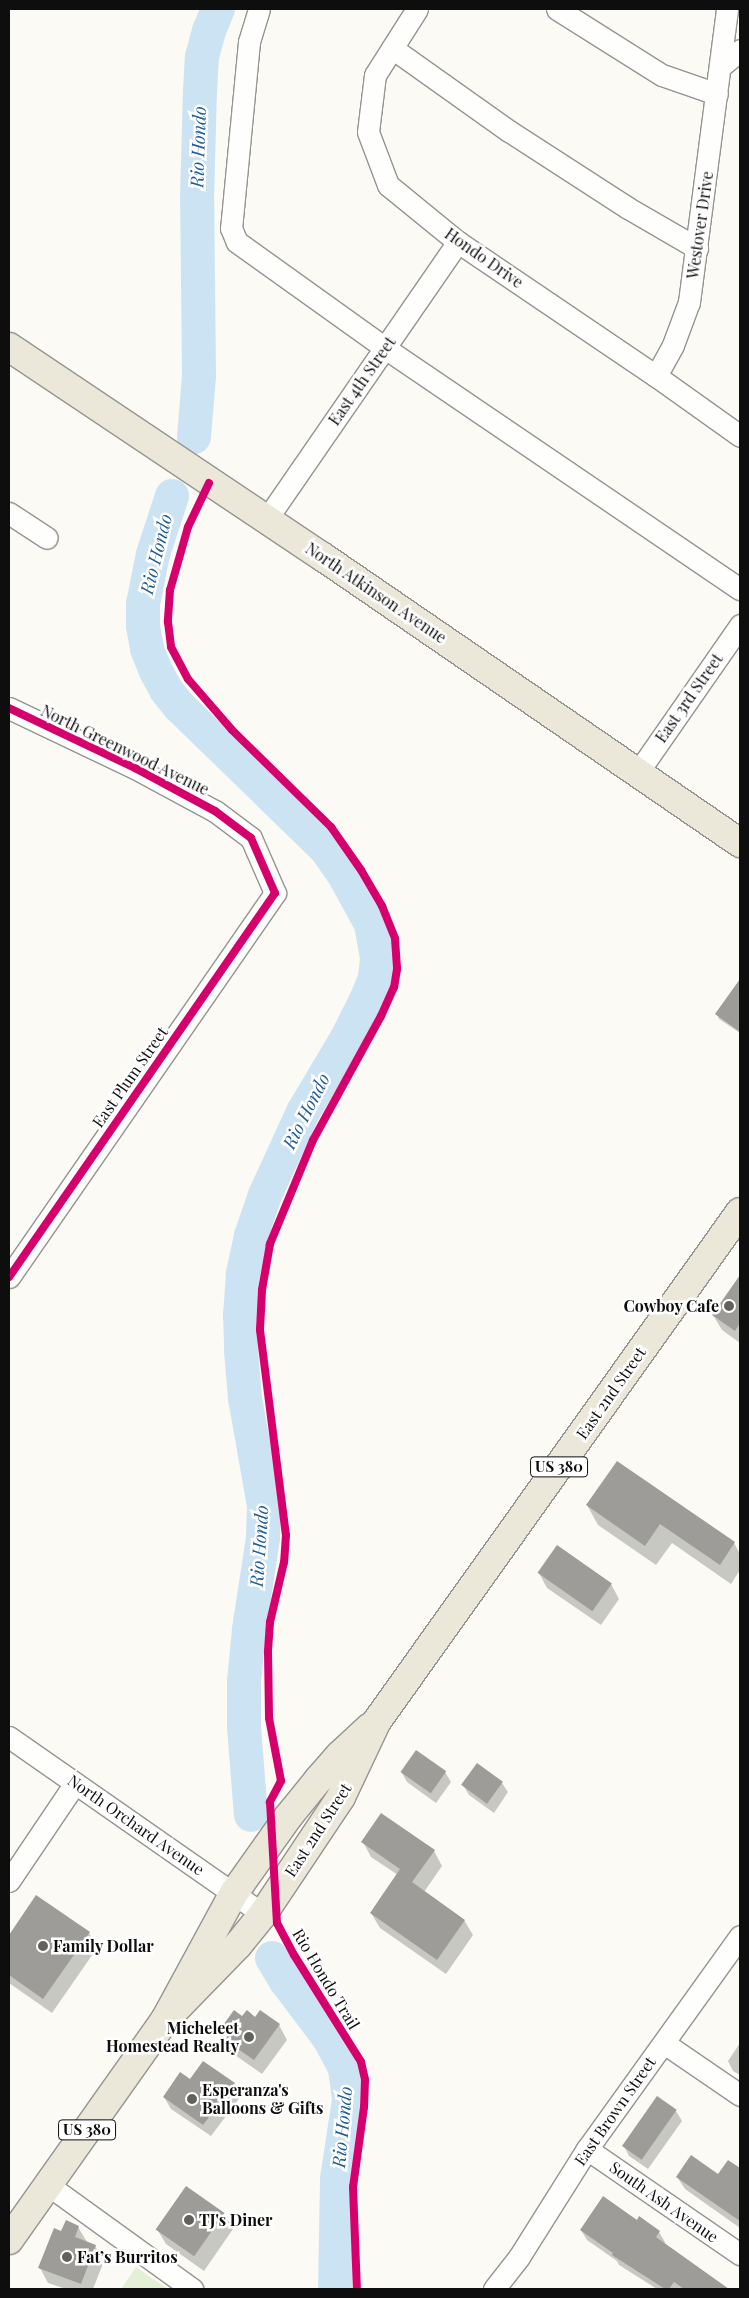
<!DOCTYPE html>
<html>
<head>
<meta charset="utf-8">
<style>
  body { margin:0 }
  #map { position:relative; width:749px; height:2298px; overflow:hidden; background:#fbfaf4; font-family:"Playfair Display",serif }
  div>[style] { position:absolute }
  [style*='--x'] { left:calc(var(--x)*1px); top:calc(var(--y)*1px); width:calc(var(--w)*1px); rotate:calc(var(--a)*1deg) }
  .green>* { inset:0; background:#e3f0d5 }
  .shadow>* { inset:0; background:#0003 }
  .river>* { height:34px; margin:-17px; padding:0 17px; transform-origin:17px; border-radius:17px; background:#cce3f3 }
  .building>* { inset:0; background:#9e9c99; transform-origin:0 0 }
  .roads { filter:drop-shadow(1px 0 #959492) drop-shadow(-1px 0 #959492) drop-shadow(0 1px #959492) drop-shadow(0 -1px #959492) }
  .minor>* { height:21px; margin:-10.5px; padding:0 10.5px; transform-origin:10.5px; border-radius:10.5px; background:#fefefd }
  .major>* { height:28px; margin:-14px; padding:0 14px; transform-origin:14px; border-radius:14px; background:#ebe8da }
  .cycleway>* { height:8px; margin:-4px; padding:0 4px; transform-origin:4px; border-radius:4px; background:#d6006c }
  .dots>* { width:14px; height:14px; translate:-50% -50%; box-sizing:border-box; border:2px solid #fff; border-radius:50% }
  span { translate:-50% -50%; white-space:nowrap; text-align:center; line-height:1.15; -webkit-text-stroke:5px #fff; paint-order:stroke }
  .shield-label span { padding:1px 4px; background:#fff; border:1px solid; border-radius:4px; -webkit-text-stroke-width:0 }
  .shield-label { font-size:15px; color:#0e0e0e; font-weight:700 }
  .street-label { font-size:16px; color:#0e0e0e }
  .poi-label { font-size:16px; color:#0e0e0e; font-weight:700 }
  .right { translate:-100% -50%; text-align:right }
  .left { translate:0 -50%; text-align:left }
  .water-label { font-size:18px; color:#1e5b99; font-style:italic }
  .frame { position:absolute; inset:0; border:10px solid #0e0e0e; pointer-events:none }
</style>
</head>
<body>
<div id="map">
  <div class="green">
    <i style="clip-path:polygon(136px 2267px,143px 2272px,168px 2289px,121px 2289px)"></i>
  </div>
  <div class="shadow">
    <i style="clip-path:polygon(740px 981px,740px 1033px,719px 1019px,717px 1014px)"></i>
    <i style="clip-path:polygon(740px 1278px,740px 1343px,722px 1330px,713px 1315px)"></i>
    <i style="clip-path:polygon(617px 1462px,734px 1543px,740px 1554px,740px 1570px,731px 1584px,672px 1543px,656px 1565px,598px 1525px,587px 1505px)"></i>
    <i style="clip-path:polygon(539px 1573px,611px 1584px,619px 1599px,601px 1625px,547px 1588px)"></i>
    <i style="clip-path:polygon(445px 1772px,451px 1782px,436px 1803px,407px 1782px,402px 1773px)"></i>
    <i style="clip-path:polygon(502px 1783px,508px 1792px,494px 1813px,469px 1795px,463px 1785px)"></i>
    <i style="clip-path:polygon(363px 1842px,434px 1851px,442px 1866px,424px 1892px,464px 1920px,473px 1935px,446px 1974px,380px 1928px,371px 1913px,398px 1875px,371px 1857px)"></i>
    <i style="clip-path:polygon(36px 1897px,89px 1933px,97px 1948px,52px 2013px,9px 1983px,9px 1937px)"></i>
    <i style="clip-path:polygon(256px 2018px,279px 2025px,287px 2040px,262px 2074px,235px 2055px,223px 2028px)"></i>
    <i style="clip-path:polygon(740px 2043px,740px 2075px,733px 2071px,728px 2061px)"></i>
    <i style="clip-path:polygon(203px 2062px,234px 2084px,241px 2096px,211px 2136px,171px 2109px,164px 2097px,190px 2081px)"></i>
    <i style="clip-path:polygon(676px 2111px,682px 2121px,648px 2169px,629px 2156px,624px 2146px)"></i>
    <i style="clip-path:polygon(728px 2161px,740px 2170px,740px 2228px,685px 2189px,677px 2177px,718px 2176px)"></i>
    <i style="clip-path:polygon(224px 2214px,233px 2229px,204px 2271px,166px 2244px,157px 2229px)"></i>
    <i style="clip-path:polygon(639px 2218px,659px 2232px,665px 2242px,664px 2244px,727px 2289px,657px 2289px,619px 2265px,617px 2261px,587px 2240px,581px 2230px,637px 2222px)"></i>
    <i style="clip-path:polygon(78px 2227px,87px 2242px,95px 2246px,104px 2261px,93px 2289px,66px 2289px,48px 2283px,40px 2268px,62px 2233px)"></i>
  </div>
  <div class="river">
    <i style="--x:194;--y:437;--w:61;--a:-85.3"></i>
    <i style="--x:199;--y:376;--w:178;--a:-90.6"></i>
    <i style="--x:197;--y:198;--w:106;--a:-88.4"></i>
    <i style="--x:200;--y:92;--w:35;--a:-87"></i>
    <i style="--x:202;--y:57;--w:27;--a:-75"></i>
    <i style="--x:209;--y:31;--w:24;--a:-68"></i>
    <i style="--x:172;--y:496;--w:61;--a:108.1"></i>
    <i style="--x:153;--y:554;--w:51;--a:101.3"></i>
    <i style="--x:143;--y:604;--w:22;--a:90"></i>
    <i style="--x:143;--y:626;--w:23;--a:80"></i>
    <i style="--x:147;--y:649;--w:24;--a:68"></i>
    <i style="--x:156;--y:671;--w:21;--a:62"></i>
    <i style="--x:166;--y:690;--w:22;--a:51"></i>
    <i style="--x:180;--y:707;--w:204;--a:44.2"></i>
    <i style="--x:326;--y:849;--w:29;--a:55"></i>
    <i style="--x:343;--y:873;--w:58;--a:61.2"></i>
    <i style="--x:371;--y:924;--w:36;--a:80"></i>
    <i style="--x:377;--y:959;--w:19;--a:96"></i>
    <i style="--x:375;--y:978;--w:24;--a:112"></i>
    <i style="--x:366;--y:1000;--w:42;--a:116.6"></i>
    <i style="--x:347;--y:1038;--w:86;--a:120.7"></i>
    <i style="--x:303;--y:1112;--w:91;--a:114.6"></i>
    <i style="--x:265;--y:1195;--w:43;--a:108.9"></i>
    <i style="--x:251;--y:1236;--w:40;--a:102"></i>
    <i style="--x:243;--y:1275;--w:40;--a:94.3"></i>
    <i style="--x:240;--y:1315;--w:36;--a:88"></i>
    <i style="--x:241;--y:1351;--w:47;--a:85.1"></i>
    <i style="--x:245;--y:1398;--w:110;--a:80"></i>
    <i style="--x:264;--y:1506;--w:32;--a:92"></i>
    <i style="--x:263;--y:1538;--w:93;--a:98.7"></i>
    <i style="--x:249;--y:1630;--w:52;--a:95.5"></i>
    <i style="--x:244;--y:1682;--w:45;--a:90"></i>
    <i style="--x:244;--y:1727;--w:88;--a:85.5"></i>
    <i style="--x:272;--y:1958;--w:27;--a:59"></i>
    <i style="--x:286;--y:1981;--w:71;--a:53"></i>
    <i style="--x:329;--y:2038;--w:32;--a:62"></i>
    <i style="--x:344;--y:2066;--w:9;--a:77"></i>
    <i style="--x:346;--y:2075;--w:25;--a:83"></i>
    <i style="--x:349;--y:2100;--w:80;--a:98.6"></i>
    <i style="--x:337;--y:2179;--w:110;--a:91"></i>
  </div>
  <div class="building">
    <i style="clip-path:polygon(740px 979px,740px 1032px,715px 1014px)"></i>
    <i style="clip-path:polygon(740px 1275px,740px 1323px,735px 1331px,712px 1315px)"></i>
    <i style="clip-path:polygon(617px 1461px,735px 1542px,720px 1565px,660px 1524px,645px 1546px,586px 1505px)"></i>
    <i style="left:557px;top:1545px;width:67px;height:34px;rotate:35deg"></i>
    <i style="left:416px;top:1750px;width:37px;height:27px;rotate:35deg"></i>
    <i style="left:477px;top:1763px;width:32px;height:27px;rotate:36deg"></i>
    <i style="clip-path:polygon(381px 1813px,435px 1850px,412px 1882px,465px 1920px,437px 1960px,370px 1913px,400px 1869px,361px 1842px)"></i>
    <i style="clip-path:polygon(36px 1895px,90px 1932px,43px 1999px,9px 1975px,9px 1935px)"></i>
    <i style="clip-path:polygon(234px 2010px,242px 2016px,247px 2010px,255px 2017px,260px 2010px,280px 2024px,254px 2060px,225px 2040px,229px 2034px,221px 2028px)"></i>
    <i style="clip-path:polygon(203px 2061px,235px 2083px,203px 2125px,163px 2097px,180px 2072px,190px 2079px)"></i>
    <i style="left:657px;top:2096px;width:24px;height:61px;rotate:35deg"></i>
    <i style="clip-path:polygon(691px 2155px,718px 2174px,728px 2160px,740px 2168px,740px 2221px,676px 2177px)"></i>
    <i style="left:186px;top:2186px;width:47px;height:53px;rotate:35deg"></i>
    <i style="clip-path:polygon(603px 2196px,637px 2220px,639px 2216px,660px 2231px,656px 2237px,729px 2289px,684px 2289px,674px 2282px,669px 2289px,665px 2289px,612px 2255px,613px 2253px,580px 2230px)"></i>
    <i style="clip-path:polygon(66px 2220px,79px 2226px,75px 2237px,96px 2245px,81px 2284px,38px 2268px,54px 2228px,61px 2231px)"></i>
  </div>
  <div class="roads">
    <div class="minor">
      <i style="--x:259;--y:9;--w:34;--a:107"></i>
      <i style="--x:249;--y:42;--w:187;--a:95.5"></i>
      <i style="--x:231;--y:228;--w:15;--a:67"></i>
      <i style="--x:237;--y:242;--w:182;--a:35.6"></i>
      <i style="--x:385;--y:348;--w:429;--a:34.2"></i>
      <i style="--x:417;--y:9;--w:78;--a:122.5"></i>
      <i style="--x:375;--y:75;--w:57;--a:97"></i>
      <i style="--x:368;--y:132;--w:57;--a:69.3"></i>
      <i style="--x:388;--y:185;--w:90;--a:39.2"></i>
      <i style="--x:458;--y:242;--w:239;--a:34.1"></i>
      <i style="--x:656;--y:376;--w:103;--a:35.5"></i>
      <i style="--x:557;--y:9;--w:124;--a:32.2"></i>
      <i style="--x:662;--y:75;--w:58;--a:19.1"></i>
      <i style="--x:392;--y:48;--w:143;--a:35.4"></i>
      <i style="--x:509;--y:131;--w:142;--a:32.9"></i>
      <i style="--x:628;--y:208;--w:80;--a:30.1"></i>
      <i style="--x:720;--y:67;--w:26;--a:-40"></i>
      <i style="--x:656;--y:376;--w:35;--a:-61"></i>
      <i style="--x:673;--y:345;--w:46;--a:-69.6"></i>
      <i style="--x:689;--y:302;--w:295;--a:-82.6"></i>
      <i style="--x:9;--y:513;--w:45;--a:33.3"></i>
      <i style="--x:266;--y:520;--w:338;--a:-55.4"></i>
      <i style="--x:9;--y:708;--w:140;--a:25.5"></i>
      <i style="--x:135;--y:768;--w:91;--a:28.3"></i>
      <i style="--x:215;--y:811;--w:45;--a:36.9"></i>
      <i style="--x:251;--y:838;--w:60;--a:66.4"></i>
      <i style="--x:275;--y:893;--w:467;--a:124.7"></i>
      <i style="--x:638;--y:772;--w:179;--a:-55.2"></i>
      <i style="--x:9;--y:1737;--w:310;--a:34.9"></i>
      <i style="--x:9;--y:1881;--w:118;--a:-56"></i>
      <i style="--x:664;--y:2043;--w:92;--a:34.4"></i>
      <i style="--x:587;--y:2149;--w:186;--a:34.5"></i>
      <i style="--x:48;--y:2185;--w:178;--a:35.8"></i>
      <i style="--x:494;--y:2289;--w:41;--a:-52"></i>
      <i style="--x:519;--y:2257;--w:128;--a:-57.8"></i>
      <i style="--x:587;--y:2149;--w:262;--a:-54.3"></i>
    </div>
    <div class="major">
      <i style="--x:9;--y:347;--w:378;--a:33.8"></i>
      <i style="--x:323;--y:557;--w:506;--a:34.44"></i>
      <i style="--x:165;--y:2020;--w:105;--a:-45.8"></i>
      <i style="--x:238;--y:1945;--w:40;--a:-51"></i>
      <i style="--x:263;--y:1914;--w:141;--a:-56.3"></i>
      <i style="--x:341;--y:1797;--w:84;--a:-64.7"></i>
      <i style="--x:377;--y:1721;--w:625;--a:-54.5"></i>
      <i style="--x:9;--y:2240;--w:270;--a:-54.7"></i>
      <i style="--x:165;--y:2020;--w:145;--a:-61.5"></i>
      <i style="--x:234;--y:1893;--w:93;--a:-54.6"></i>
      <i style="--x:288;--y:1817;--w:48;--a:-51"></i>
      <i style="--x:318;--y:1780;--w:33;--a:-49"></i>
      <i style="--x:340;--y:1755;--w:40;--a:-43"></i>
    </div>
  </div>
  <div class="cycleway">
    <i style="--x:209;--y:483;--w:49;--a:115.5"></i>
    <i style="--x:188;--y:527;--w:66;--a:105.9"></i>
    <i style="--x:170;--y:590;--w:32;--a:94"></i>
    <i style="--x:168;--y:622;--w:25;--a:83"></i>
    <i style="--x:171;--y:647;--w:36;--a:62"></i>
    <i style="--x:188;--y:679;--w:67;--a:49.2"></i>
    <i style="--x:232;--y:730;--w:139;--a:44.4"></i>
    <i style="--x:331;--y:827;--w:52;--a:55.1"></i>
    <i style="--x:361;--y:870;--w:42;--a:59.7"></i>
    <i style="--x:382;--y:906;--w:35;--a:68"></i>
    <i style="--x:395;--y:939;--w:30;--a:86"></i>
    <i style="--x:397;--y:969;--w:18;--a:99"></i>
    <i style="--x:394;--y:987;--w:32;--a:114"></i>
    <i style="--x:381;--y:1016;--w:141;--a:118.7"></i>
    <i style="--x:313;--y:1140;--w:113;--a:112.5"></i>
    <i style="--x:270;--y:1244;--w:47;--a:99.9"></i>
    <i style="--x:262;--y:1290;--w:40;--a:92.9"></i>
    <i style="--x:260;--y:1330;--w:207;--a:82.8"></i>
    <i style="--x:286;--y:1535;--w:27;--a:94"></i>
    <i style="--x:284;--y:1562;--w:62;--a:103.1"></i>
    <i style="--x:270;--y:1622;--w:30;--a:94"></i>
    <i style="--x:268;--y:1652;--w:66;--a:89.1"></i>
    <i style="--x:269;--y:1718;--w:64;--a:79.2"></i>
    <i style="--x:281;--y:1781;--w:24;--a:118"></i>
    <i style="--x:270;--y:1802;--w:121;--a:86.7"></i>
    <i style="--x:277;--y:1923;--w:36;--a:62"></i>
    <i style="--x:294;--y:1955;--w:126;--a:57.9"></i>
    <i style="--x:361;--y:2062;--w:18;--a:77"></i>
    <i style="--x:365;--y:2080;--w:27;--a:92"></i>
    <i style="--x:364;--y:2107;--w:81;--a:97.8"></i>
    <i style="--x:353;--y:2187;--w:102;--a:87.8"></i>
    <i style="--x:9;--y:708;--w:140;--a:25.5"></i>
    <i style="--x:135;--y:768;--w:91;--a:28.3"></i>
    <i style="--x:215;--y:811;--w:45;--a:36.9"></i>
    <i style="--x:251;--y:838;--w:60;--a:66.4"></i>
    <i style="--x:275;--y:893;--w:467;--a:124.7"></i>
  </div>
  <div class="dots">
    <i style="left:729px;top:1306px;background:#61615e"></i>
    <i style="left:43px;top:1946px;background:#61615e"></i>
    <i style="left:249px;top:2037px;background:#61615e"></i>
    <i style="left:192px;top:2099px;background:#61615e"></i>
    <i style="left:189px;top:2220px;background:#61615e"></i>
    <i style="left:67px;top:2257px;background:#61615e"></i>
  </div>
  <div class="shield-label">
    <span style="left:559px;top:1467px">US 380</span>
    <span style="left:87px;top:2130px">US 380</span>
  </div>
  <div class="street-label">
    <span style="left:700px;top:225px;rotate:-82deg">Westover Drive</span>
    <span style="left:484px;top:258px;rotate:35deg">Hondo Drive</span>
    <span style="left:362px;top:381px;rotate:-55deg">East 4th Street</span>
    <span style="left:376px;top:593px;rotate:34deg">North Atkinson Avenue</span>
    <span style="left:689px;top:698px;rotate:-55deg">East 3rd Street</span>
    <span style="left:125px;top:750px;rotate:26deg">North Greenwood Avenue</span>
    <span style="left:130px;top:1077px;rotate:-55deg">East Plum Street</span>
    <span style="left:611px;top:1393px;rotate:-55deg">East 2nd Street</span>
    <span style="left:136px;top:1825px;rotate:35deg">North Orchard Avenue</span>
    <span style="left:318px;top:1830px;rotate:-57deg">East 2nd Street</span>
    <span style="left:326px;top:1979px;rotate:59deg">Rio Hondo Trail</span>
    <span style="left:615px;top:2111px;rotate:-55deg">East Brown Street</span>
    <span style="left:664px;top:2202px;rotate:35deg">South Ash Avenue</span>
  </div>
  <div class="poi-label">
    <span class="right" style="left:719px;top:1306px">Cowboy Cafe</span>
    <span class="left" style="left:53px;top:1946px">Family Dollar</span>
    <span class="right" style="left:239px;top:2037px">Micheleet<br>Homestead Realty</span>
    <span class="left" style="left:202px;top:2099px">Esperanza's<br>Balloons &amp; Gifts</span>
    <span class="left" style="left:199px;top:2220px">TJ's Diner</span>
    <span class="left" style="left:77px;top:2257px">Fat’s Burritos</span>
  </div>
  <div class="water-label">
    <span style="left:198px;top:147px;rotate:-88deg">Rio Hondo</span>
    <span style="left:156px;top:554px;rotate:-76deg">Rio Hondo</span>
    <span style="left:306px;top:1111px;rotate:-63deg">Rio Hondo</span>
    <span style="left:259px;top:1546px;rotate:-86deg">Rio Hondo</span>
    <span style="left:342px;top:2127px;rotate:-85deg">Rio Hondo</span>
  </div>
  <div class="frame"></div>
</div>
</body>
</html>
